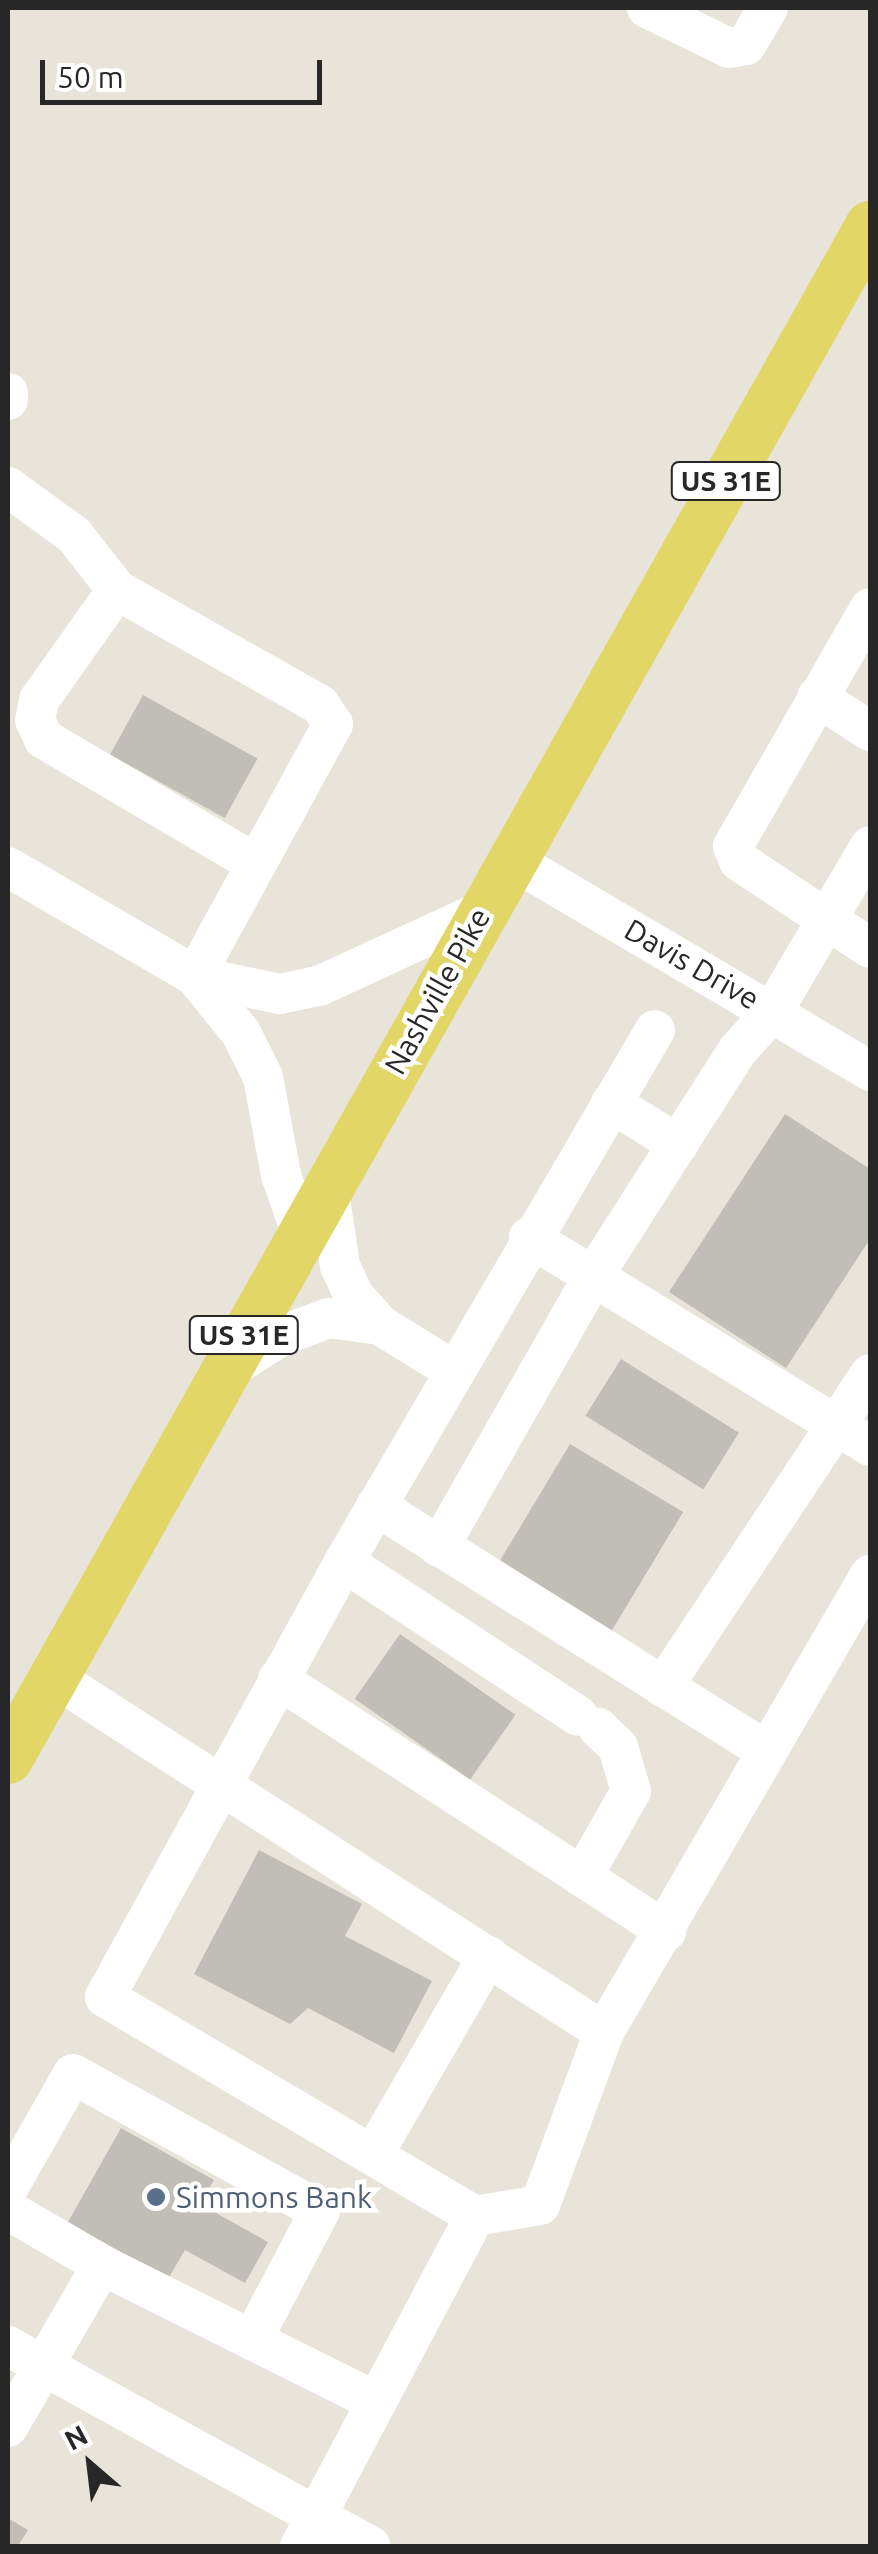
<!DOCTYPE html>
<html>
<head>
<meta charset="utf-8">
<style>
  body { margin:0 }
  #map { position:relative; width:878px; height:2554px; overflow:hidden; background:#e8e4da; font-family:Ubuntu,sans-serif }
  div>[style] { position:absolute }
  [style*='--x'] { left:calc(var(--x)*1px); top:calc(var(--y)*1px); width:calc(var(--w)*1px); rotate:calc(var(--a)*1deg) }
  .building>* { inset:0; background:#c0beb7; transform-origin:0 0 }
  .minor>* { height:40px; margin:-20px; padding:0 20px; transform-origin:20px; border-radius:20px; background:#fff }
  .major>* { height:50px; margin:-25px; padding:0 25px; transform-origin:25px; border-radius:25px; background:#e1d666 }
  .dots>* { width:28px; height:28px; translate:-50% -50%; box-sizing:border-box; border:5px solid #fff; border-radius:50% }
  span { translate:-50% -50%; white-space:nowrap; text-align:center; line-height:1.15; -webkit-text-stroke:9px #fff; paint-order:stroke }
  .shield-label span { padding:2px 8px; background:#fff; border:2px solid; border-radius:8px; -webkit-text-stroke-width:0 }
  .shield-label { font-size:28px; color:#272727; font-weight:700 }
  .street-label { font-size:30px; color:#272727 }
  .service-label { font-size:30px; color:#4e5e75 }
  .left { translate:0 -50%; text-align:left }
  .frame { position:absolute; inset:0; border:10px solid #272727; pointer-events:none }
  .north { position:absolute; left:40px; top:2414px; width:100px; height:100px; -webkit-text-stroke:8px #fff; paint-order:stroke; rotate:332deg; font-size:28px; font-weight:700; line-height:40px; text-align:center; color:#272727 }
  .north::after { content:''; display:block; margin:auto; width:35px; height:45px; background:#272727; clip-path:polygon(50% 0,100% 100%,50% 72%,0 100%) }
  .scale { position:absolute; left:40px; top:60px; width:282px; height:45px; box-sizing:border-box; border:5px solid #272727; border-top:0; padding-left:12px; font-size:30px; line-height:35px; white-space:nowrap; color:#272727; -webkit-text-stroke:8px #fff; paint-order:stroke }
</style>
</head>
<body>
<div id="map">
  <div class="building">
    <i style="left:143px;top:695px;width:131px;height:68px;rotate:29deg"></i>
    <i style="clip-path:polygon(785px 1114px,870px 1169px,870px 1239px,786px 1368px,669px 1292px)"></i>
    <i style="left:621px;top:1359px;width:139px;height:67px;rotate:32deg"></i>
    <i style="left:570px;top:1444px;width:132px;height:141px;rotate:31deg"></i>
    <i style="left:400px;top:1634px;width:141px;height:79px;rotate:35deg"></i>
    <i style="clip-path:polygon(259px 1850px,362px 1904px,345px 1936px,432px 1981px,394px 2053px,308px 2008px,290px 2024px,194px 1974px)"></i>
    <i style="clip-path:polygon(121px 2128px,214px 2180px,200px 2204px,268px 2242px,245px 2283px,185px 2250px,168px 2279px,68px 2222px)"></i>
    <i style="clip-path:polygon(8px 2518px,28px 2530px,18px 2546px,8px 2546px)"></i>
  </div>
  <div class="minor">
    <i style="--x:647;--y:8;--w:91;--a:26"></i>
    <i style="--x:729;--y:48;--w:17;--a:-10"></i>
    <i style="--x:746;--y:45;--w:43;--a:-59.3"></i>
    <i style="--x:8;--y:393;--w:7;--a:90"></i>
    <i style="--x:8;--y:487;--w:82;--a:36"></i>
    <i style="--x:74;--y:535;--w:70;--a:52"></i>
    <i style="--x:117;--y:590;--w:233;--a:29.5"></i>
    <i style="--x:320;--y:705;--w:23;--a:56"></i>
    <i style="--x:333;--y:724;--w:287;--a:118.7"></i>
    <i style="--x:117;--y:590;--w:135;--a:125.3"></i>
    <i style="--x:39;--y:700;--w:20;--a:101"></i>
    <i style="--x:35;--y:720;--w:21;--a:65"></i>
    <i style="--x:44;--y:739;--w:246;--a:30.5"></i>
    <i style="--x:870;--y:608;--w:275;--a:119.9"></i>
    <i style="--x:733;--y:846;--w:16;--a:68"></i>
    <i style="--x:739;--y:861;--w:157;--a:33.6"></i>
    <i style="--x:817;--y:697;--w:63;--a:32.7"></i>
    <i style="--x:512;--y:860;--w:416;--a:30.5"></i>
    <i style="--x:8;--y:867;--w:216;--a:30.2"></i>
    <i style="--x:195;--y:976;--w:87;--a:12"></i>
    <i style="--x:280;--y:994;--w:40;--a:-12"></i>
    <i style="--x:319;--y:986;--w:179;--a:-24.7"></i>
    <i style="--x:195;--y:976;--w:73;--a:51.1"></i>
    <i style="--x:241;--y:1033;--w:49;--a:63.4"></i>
    <i style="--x:263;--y:1077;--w:100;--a:79.6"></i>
    <i style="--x:281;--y:1175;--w:60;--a:70.7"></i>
    <i style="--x:611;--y:1103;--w:79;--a:31.5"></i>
    <i style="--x:328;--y:1185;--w:82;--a:81.6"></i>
    <i style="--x:340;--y:1266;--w:33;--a:65"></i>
    <i style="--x:354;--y:1296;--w:39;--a:48"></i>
    <i style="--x:380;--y:1325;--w:86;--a:31.7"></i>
    <i style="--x:529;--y:1237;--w:400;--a:31.5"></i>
    <i style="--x:227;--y:1370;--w:64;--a:-32.2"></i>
    <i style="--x:281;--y:1336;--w:51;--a:-20.6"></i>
    <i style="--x:329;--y:1318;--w:51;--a:7.8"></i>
    <i style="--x:376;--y:1506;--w:461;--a:32.1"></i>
    <i style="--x:439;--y:1547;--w:313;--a:-60.3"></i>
    <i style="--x:594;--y:1275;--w:267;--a:-57.4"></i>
    <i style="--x:738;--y:1050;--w:52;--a:-48.1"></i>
    <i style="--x:773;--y:1011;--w:191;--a:-59.5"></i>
    <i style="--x:344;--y:1562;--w:280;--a:33.3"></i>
    <i style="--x:52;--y:1676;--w:657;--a:32.82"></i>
    <i style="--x:604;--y:2032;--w:184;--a:110.3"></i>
    <i style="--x:540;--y:2205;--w:66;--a:170.4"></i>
    <i style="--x:475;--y:2216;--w:374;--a:117.9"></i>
    <i style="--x:278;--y:1679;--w:463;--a:33"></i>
    <i style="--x:663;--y:1687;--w:375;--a:-56.5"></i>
    <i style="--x:582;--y:1877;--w:99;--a:-60.3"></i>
    <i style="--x:631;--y:1791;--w:46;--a:-106.5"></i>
    <i style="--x:618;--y:1747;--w:28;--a:-136"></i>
    <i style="--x:604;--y:2032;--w:529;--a:-59.8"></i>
    <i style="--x:374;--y:2153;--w:228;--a:-59.9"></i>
    <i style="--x:8;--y:2188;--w:131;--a:-60.3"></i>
    <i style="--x:73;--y:2074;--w:282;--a:29"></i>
    <i style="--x:320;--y:2211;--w:146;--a:117.8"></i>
    <i style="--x:8;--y:2210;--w:109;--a:30.3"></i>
    <i style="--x:475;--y:2216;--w:430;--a:-149.4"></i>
    <i style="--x:105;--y:1997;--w:496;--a:-61.2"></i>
    <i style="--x:344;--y:1562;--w:616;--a:-59.69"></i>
    <i style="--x:8;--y:2346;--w:414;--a:28.9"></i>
    <i style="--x:8;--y:2427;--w:187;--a:-59.9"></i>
    <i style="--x:102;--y:2265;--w:307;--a:26.5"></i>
  </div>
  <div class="major">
    <i style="--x:8;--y:1759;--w:1759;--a:-60.65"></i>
  </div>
  <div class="dots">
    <i style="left:156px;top:2197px;background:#5c6f8a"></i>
  </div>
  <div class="shield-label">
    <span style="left:726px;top:481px">US 31E</span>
    <span style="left:244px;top:1335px">US 31E</span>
  </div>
  <div class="street-label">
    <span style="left:692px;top:964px;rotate:30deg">Davis Drive</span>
    <span style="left:437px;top:991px;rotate:-61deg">Nashville Pike</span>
  </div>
  <div class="service-label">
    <span class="left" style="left:176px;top:2197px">Simmons Bank</span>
  </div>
  <div class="frame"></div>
  <div class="north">N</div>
  <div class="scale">50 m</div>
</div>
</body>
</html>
